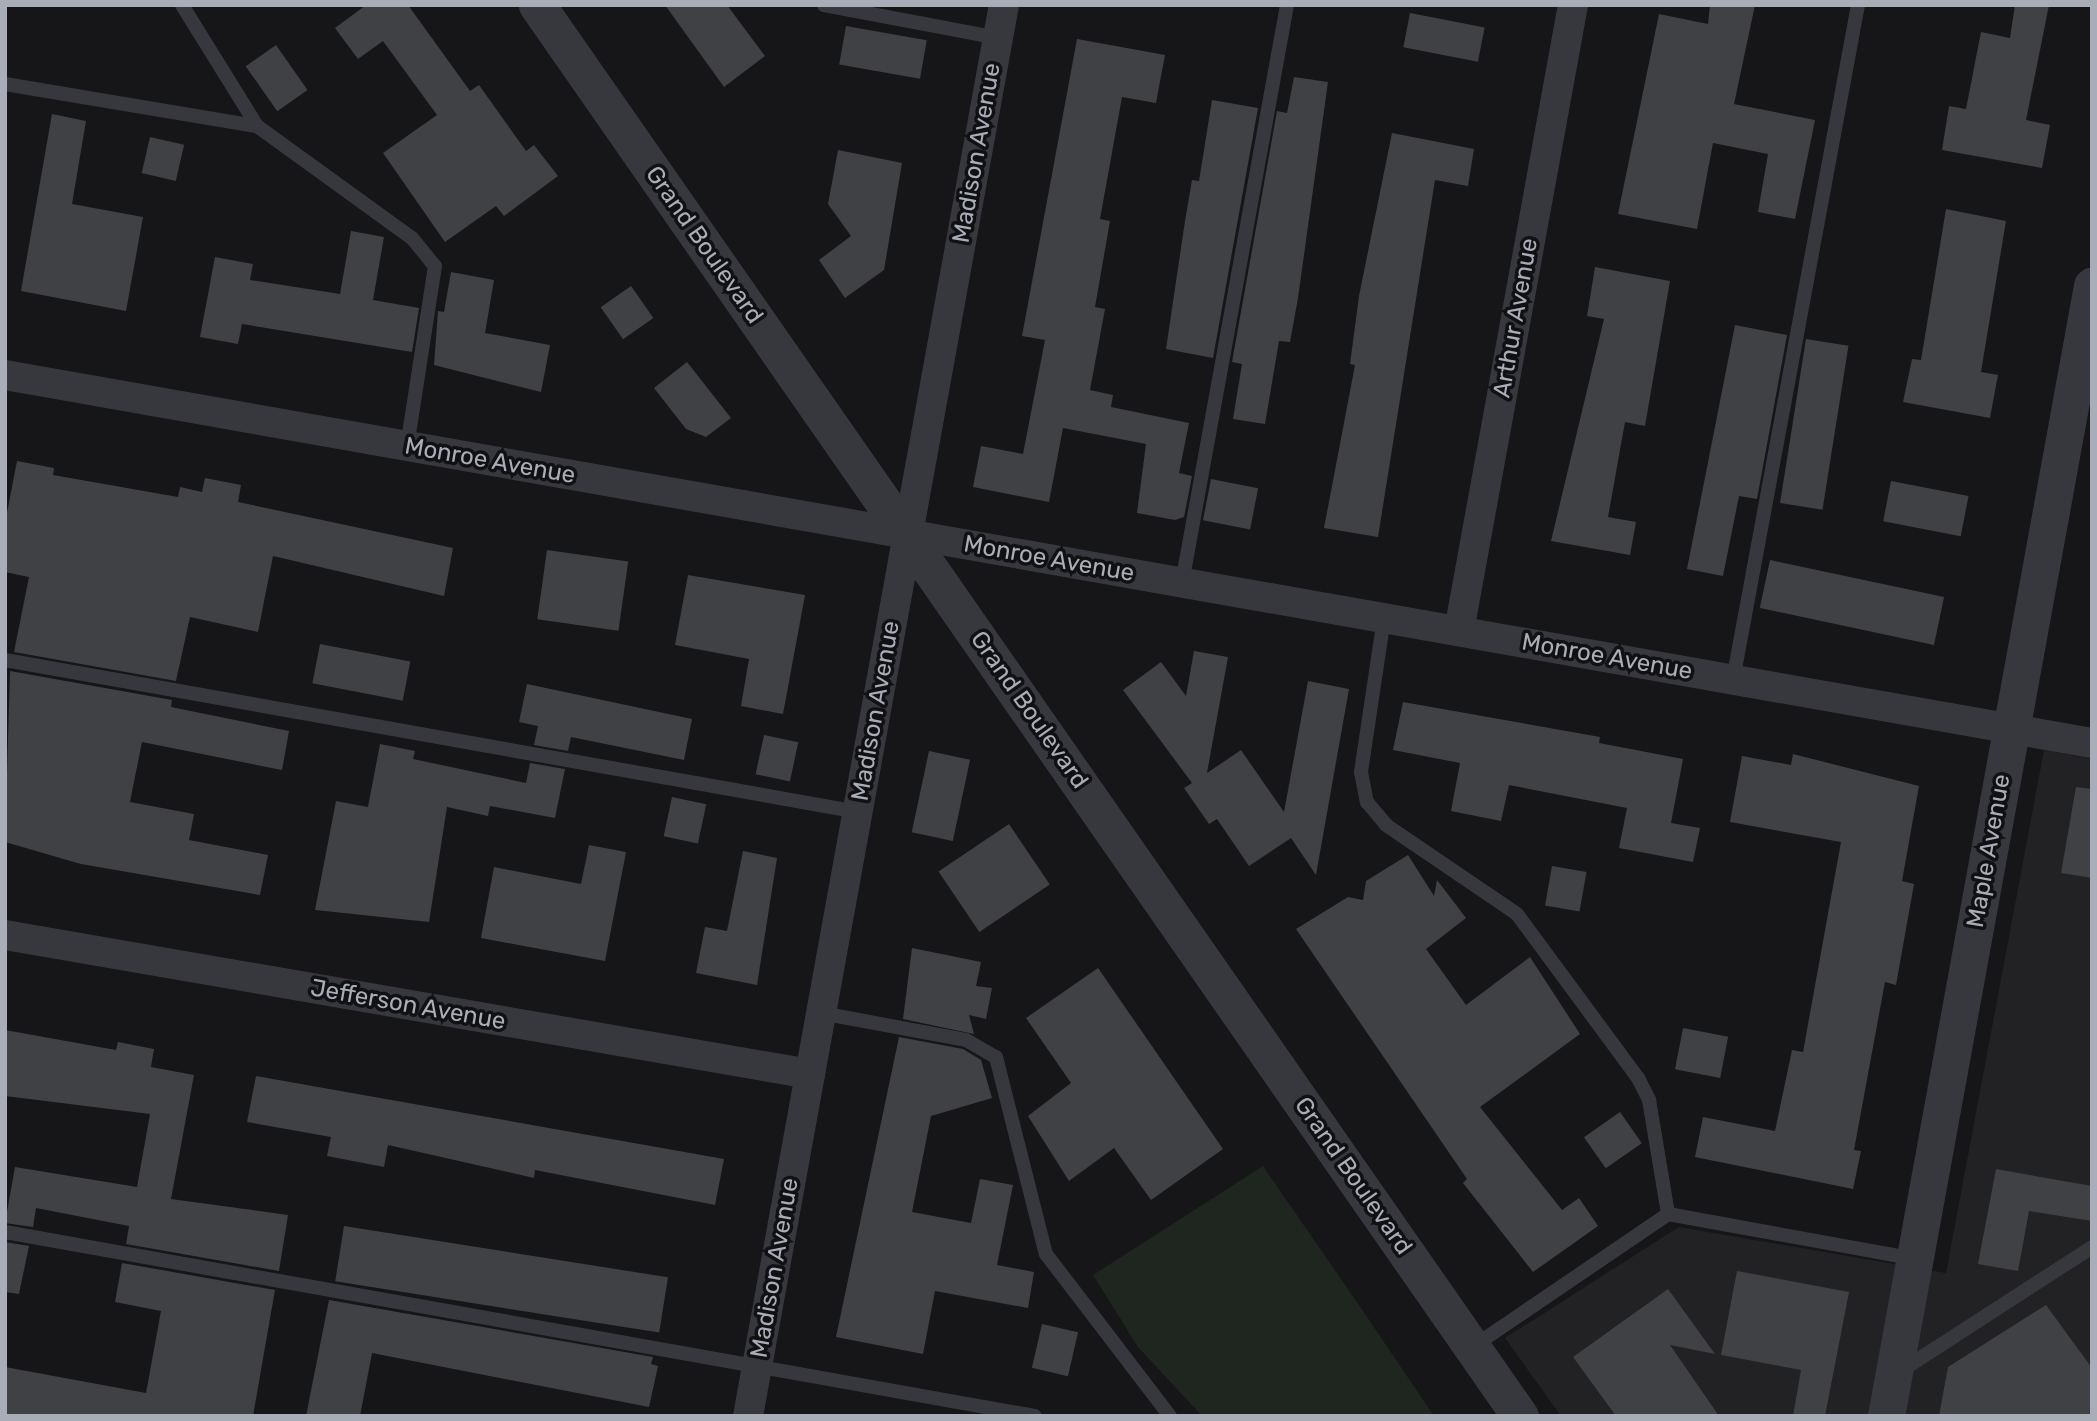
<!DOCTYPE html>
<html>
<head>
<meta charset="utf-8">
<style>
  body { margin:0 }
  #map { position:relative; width:2097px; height:1421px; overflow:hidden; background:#161618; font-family:Rubik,sans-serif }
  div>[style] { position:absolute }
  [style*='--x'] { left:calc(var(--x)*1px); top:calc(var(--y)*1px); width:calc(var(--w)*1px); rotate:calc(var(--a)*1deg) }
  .built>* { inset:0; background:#222225 }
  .green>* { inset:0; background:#1e261f }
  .building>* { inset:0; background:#404145; transform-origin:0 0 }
  .service>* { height:14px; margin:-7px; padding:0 7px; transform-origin:7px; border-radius:7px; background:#37383d }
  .minor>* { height:30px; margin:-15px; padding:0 15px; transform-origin:15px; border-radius:15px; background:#37383d }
  .tertiary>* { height:37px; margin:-18.5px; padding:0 18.5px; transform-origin:18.5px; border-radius:18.5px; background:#37383d }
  span { translate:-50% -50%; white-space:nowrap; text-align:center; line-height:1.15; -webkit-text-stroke:7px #111113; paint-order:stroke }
  .street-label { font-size:24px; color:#a8adb8 }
  .frame { position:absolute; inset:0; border:7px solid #a8adb8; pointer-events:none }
</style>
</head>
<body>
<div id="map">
  <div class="built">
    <i style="clip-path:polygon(2044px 750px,2092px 759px,2092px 1416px,1561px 1416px,1505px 1338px,1679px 1227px,1946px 1273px)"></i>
  </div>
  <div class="green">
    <i style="clip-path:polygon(1263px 1166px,1363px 1311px,1434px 1416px,1202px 1416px,1138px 1347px,1093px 1275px)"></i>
  </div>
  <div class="building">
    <i style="clip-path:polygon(366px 5px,408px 5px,470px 91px,479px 85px,526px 151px,534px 145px,558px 176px,504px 216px,496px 206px,445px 242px,383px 153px,437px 115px,383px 41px,358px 59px,335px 28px)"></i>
    <i style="clip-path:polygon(665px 5px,727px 5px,765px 56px,724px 87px)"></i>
    <i style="clip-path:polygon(1710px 5px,1755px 5px,1734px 104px,1815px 120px,1795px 219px,1758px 212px,1768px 154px,1713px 143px,1697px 229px,1618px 214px,1659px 14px,1708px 24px)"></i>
    <i style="clip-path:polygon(2015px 5px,2049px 5px,2026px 120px,2050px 125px,2042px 168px,1942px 150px,1949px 106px,1966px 109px,1981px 32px,2010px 38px)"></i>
    <i style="left:1410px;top:13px;width:76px;height:35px;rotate:11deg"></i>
    <i style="left:846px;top:26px;width:82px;height:39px;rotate:10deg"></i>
    <i style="clip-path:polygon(1077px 39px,1165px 55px,1156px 103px,1122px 97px,1100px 219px,1110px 221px,1095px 307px,1105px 309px,1090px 390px,1113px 395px,1111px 407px,1189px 423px,1179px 473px,1192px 476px,1184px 517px,1175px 520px,1137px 513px,1146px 444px,1063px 428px,1049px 502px,973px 487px,981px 446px,1023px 454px,1045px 340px,1022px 336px)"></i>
    <i style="left:276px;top:45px;width:55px;height:37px;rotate:55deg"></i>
    <i style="clip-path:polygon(1294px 77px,1328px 82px,1298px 298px,1290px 342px,1279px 341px,1265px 424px,1233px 419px,1242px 364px,1232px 362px,1277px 111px,1287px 113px)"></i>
    <i style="clip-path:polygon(1212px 100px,1258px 108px,1213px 358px,1166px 349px,1185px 221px,1192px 180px,1199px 181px)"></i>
    <i style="clip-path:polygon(52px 114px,86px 121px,72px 204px,143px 217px,126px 311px,21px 291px)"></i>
    <i style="clip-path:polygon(1392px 133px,1474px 149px,1468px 186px,1435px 180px,1378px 537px,1324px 528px,1355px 365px,1350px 364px,1359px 296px)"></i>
    <i style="left:150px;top:137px;width:35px;height:37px;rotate:13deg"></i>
    <i style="clip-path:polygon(838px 150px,902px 163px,884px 270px,845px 298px,819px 260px,851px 236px,828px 204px)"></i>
    <i style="clip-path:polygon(1946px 209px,2006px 221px,1981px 372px,1998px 375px,1990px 418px,1903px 402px,1912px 359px,1921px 360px)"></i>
    <i style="clip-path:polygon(351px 231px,384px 237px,373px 300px,419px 308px,412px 352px,242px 324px,238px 344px,200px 337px,215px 257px,253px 264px,250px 280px,340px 294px)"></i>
    <i style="clip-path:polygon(1595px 267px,1670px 281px,1645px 426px,1625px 422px,1608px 517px,1636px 522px,1630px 555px,1551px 541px,1604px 319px,1587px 316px)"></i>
    <i style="clip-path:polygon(451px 272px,494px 280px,485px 333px,550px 345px,541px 392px,434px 365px,438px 311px,444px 312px)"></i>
    <i style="left:631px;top:286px;width:39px;height:37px;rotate:55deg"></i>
    <i style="clip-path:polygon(1735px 325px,1787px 335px,1757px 499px,1739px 496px,1723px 576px,1687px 569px)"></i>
    <i style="left:1806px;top:339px;width:43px;height:166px;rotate:9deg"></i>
    <i style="clip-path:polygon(687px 362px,731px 418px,706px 437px,686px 429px,654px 388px)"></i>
    <i style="clip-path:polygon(17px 461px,54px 468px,53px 475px,178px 497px,180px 487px,202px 492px,205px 478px,241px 485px,238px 502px,453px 548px,444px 596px,273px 556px,258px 632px,190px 617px,176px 681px,14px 652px,29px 577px,5px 572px,5px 523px)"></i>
    <i style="left:1211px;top:479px;width:48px;height:42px;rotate:11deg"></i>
    <i style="left:1891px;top:481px;width:79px;height:41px;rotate:11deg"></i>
    <i style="left:547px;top:550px;width:82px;height:70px;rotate:8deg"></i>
    <i style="left:1770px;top:560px;width:178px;height:49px;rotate:12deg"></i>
    <i style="clip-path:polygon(688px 575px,805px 595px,783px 714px,741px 706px,749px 659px,675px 645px)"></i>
    <i style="left:320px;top:644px;width:92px;height:40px;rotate:11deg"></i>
    <i style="clip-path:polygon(1194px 651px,1228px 657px,1207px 773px,1241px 750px,1284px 812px,1308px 681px,1349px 689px,1316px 875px,1291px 838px,1249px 866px,1217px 819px,1209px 824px,1184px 788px,1192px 783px,1123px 690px,1161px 662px,1186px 696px)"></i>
    <i style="clip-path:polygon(10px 671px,172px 700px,171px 707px,289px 731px,282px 770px,142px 742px,130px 802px,194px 814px,189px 840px,268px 855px,260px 895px,81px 864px,5px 842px)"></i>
    <i style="clip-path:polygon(527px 684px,692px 719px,684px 760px,571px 737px,568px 751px,534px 745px,538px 726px,519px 722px)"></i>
    <i style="clip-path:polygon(1403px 702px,1600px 737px,1599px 743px,1683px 759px,1671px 823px,1700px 828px,1693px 862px,1619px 848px,1627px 808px,1509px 785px,1501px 821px,1451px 811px,1460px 763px,1393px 750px)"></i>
    <i style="left:764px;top:735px;width:35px;height:40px;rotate:12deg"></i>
    <i style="clip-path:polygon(380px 744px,415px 751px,413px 759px,526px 783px,530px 763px,565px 769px,555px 818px,490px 806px,488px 816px,447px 807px,429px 922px,315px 910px,336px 801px,368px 807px)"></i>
    <i style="left:929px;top:751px;width:42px;height:83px;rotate:12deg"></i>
    <i style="clip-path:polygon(1793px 754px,1919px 786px,1902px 881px,1914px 884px,1896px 985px,1885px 982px,1854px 1150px,1861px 1151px,1853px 1189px,1695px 1157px,1703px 1117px,1775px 1131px,1792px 1050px,1803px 1052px,1841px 842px,1730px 822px,1742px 756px,1791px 765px)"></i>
    <i style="clip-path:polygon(2076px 787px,2092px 789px,2092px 878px,2061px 873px)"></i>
    <i style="left:672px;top:797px;width:35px;height:40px;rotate:12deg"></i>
    <i style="left:1009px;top:824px;width:73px;height:85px;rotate:56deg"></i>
    <i style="clip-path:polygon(589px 845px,626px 852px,605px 961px,481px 938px,494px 867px,581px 884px)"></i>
    <i style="clip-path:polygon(743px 851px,777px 858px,757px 985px,696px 973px,705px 927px,727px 931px)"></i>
    <i style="clip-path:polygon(1408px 855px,1434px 896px,1437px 880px,1466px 918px,1426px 949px,1466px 1005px,1530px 957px,1580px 1034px,1480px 1107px,1562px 1210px,1579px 1198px,1598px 1226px,1533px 1272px,1463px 1183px,1467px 1179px,1296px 929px,1348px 897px,1363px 900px,1366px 881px)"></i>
    <i style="left:1552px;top:866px;width:35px;height:40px;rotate:10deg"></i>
    <i style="clip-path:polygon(912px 948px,981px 962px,976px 986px,992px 988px,986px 1019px,969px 1015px,974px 1034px,903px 1019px)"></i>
    <i style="clip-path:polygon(1098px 968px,1223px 1149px,1151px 1200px,1114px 1148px,1069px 1181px,1028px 1116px,1071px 1083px,1026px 1018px)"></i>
    <i style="left:1683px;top:1028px;width:46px;height:42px;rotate:11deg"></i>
    <i style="clip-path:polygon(5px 1030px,116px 1050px,118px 1042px,154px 1049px,151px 1067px,194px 1075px,171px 1199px,288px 1215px,279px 1271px,126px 1244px,129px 1226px,36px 1208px,33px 1227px,5px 1223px,15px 1167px,137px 1187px,150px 1114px,5px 1096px)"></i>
    <i style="clip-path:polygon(899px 1037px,963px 1049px,981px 1060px,992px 1098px,931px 1116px,912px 1212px,971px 1223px,980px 1179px,1013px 1185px,997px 1265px,1034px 1272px,1028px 1308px,935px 1291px,923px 1354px,836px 1337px)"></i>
    <i style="clip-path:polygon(256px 1076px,724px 1159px,715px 1205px,535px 1170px,534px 1178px,388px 1145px,384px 1167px,327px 1156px,331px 1137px,247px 1122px)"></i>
    <i style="left:1620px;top:1112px;width:38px;height:44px;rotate:55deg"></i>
    <i style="clip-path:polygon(1996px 1169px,2092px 1186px,2092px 1221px,2029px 1211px,2018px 1271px,1978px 1264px)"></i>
    <i style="left:344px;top:1226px;width:328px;height:56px;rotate:9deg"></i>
    <i style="clip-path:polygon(5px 1242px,29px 1246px,19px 1294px,5px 1292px)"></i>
    <i style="clip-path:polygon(122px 1263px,275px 1290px,253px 1416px,5px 1416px,5px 1367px,146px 1393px,161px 1311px,115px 1302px)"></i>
    <i style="clip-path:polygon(1737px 1271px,1849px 1292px,1825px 1416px,1793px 1416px,1801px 1370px,1721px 1355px)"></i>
    <i style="clip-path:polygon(1668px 1289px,1715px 1354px,1670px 1345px,1719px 1416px,1616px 1416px,1573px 1357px)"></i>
    <i style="clip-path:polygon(329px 1300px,653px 1357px,651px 1364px,658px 1366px,649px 1407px,372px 1353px,360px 1416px,306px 1416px)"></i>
    <i style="clip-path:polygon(2046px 1305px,2092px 1368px,2092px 1416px,1939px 1416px,1948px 1367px)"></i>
    <i style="left:1042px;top:1324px;width:37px;height:45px;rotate:13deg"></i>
  </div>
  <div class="service">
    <i style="--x:182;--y:5;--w:142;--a:58.2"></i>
    <i style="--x:257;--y:126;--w:191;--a:35.9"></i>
    <i style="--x:412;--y:238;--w:36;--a:51"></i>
    <i style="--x:435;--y:266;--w:182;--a:98.8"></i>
    <i style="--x:824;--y:5;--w:177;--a:10.7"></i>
    <i style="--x:5;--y:84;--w:255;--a:9.5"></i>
    <i style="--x:1182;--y:583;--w:587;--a:-79.7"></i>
    <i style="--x:1384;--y:618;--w:156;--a:98.5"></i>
    <i style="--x:1361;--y:772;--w:31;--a:79"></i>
    <i style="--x:1367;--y:802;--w:30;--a:50"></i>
    <i style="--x:1386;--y:825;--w:158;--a:34.2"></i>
    <i style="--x:1517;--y:914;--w:204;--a:53.6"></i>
    <i style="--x:1638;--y:1078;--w:25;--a:63"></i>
    <i style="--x:1649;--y:1100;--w:116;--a:80.5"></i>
    <i style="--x:5;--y:660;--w:866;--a:10.1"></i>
    <i style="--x:1733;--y:680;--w:686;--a:-79.51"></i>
    <i style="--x:821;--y:1013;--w:147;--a:10.5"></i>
    <i style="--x:966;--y:1040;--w:34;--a:30"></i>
    <i style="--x:996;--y:1057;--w:203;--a:75.8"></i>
    <i style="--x:1046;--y:1254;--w:204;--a:52.6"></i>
    <i style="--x:5;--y:1232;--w:1046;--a:10.13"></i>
    <i style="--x:1474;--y:1346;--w:235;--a:-34.2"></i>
    <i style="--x:1668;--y:1214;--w:251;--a:10.3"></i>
    <i style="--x:1899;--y:1372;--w:230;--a:-32.9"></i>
  </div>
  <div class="minor">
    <i style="--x:5;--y:375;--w:2119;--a:10"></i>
    <i style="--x:1459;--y:631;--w:636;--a:-79.68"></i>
    <i style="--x:5;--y:935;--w:817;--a:9.8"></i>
    <i style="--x:748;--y:1416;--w:1434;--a:-79.72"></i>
  </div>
  <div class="tertiary">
    <i style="--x:537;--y:5;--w:1720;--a:55.14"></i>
    <i style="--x:1886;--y:1416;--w:1149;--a:-79.67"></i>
  </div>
  <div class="street-label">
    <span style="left:977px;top:153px;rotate:-80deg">Madison Avenue</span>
    <span style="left:704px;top:245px;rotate:55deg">Grand Boulevard</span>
    <span style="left:1516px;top:318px;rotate:-80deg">Arthur Avenue</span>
    <span style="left:490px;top:461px;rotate:10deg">Monroe Avenue</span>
    <span style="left:1049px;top:559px;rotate:10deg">Monroe Avenue</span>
    <span style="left:1607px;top:657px;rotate:10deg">Monroe Avenue</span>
    <span style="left:1029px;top:710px;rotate:55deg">Grand Boulevard</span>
    <span style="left:876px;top:711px;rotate:-80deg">Madison Avenue</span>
    <span style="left:1989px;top:851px;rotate:-80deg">Maple Avenue</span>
    <span style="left:408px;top:1005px;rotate:10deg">Jefferson Avenue</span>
    <span style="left:1353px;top:1176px;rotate:55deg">Grand Boulevard</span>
    <span style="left:775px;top:1268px;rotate:-80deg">Madison Avenue</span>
  </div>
  <div class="frame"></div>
</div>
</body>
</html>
